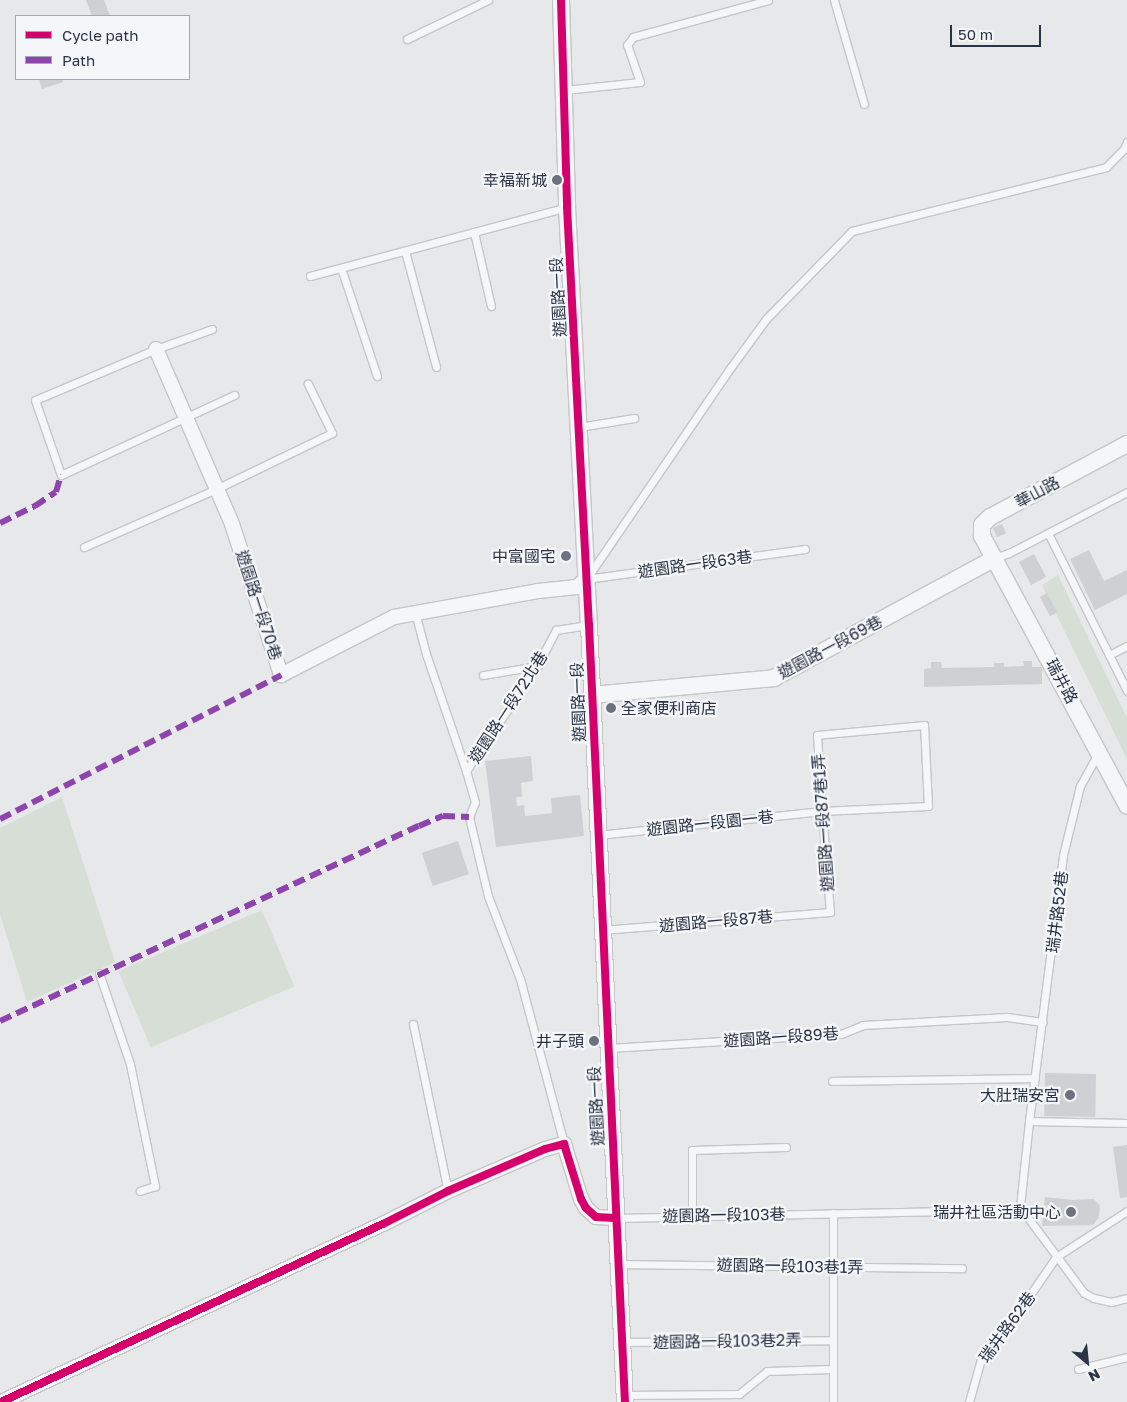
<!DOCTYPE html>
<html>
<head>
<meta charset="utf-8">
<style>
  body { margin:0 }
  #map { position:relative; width:1127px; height:1402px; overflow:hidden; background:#e6e8ea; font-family:"Golos Text","Noto Sans TC",sans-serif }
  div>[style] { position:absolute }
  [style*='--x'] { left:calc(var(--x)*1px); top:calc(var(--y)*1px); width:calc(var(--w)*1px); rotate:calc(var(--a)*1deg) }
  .green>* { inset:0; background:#d6ded6; transform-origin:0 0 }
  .building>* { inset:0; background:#ced0d3; transform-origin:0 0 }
  .roads { filter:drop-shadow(1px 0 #c4c6c8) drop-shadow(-1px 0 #c4c6c8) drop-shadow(0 1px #c4c6c8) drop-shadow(0 -1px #c4c6c8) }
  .service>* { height:7px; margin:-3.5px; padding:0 3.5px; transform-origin:3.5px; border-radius:3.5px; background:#f5f6f7 }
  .minor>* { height:14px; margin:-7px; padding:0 7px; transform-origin:7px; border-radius:7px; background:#f5f6f7 }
  .tertiary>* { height:16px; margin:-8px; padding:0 8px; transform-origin:8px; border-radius:8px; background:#f5f6f7 }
  .quiet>* { height:6px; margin-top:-3px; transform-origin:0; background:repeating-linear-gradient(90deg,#8e44ad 0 12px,transparent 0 18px) }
  .cycleway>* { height:8px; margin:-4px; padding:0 4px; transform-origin:4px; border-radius:4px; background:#d6006c }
  .dots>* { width:14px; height:14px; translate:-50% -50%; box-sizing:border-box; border:2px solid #f4f6f9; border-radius:50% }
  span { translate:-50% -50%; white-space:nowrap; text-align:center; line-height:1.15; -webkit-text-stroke:4.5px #f4f6f9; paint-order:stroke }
  .poi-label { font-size:16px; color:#2b3445 }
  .right { translate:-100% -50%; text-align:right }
  .left { translate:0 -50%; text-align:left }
  .street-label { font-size:16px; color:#2b3445 }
  .legend { position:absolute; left:15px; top:15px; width:175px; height:65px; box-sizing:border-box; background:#f4f6f9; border:1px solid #a4a8b1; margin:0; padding:6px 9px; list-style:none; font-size:15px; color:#2b3445 }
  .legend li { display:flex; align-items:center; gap:10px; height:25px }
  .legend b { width:25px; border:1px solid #a4a8b1 }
  .north { position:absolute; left:1062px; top:1337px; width:50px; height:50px; -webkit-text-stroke:4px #f4f6f9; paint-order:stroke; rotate:152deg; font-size:14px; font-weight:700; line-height:20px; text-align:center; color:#2b3445 }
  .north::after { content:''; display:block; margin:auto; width:18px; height:22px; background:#2b3445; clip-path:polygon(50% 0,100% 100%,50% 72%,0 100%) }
  .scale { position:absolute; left:950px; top:25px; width:91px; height:22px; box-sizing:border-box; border:2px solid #2b3445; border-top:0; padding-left:6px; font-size:15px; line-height:18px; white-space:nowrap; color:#2b3445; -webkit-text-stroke:4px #f4f6f9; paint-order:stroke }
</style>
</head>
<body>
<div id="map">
  <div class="green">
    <i style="clip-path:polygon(1058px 575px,1127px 718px,1127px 759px,1042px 585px)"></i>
    <i style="clip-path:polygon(62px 797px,115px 962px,27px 1002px,0 914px,0 828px)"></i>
    <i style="left:262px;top:910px;width:83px;height:156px;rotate:67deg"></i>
  </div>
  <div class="building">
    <i style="clip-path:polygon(86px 0,104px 0,110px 16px,92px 16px)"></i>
    <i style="clip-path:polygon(39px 79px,62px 79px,63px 82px,42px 89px)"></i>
    <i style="left:1002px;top:524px;width:10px;height:10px;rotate:66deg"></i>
    <i style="clip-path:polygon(1089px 550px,1104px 581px,1127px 570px,1127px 594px,1095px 610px,1070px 559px)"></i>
    <i style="left:1034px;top:554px;width:26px;height:17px;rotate:62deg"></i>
    <i style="left:1047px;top:593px;width:22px;height:8px;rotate:63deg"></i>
    <i style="clip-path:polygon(1023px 661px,1032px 661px,1032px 667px,1042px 667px,1042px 684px,924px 687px,924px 669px,931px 668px,931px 662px,941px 662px,942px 668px,994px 667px,994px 663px,1004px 663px,1004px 667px,1024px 666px)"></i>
    <i style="clip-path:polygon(531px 756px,533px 781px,521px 783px,522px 797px,516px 797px,517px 806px,524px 805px,525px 816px,552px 813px,551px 798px,580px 795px,584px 836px,496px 847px,485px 761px)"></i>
    <i style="left:458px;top:841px;width:35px;height:38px;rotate:72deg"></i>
    <i style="left:1045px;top:1073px;width:51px;height:43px;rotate:1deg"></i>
    <i style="clip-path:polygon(1127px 1145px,1127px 1197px,1120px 1198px,1113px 1147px)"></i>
    <i style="clip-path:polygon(1045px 1197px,1072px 1200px,1094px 1199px,1100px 1206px,1099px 1217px,1093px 1225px,1042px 1226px)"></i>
  </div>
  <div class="roads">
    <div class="service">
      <i style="--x:834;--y:0;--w:108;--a:73.9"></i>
      <i style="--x:407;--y:39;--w:90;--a:-25.7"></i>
      <i style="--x:565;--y:90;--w:75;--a:-6.1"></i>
      <i style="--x:640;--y:82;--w:39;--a:-109"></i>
      <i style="--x:627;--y:45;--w:10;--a:-53"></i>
      <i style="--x:633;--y:37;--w:140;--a:-15.3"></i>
      <i style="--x:474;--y:232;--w:76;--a:77.1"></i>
      <i style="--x:405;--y:251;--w:120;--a:75"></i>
      <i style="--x:341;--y:268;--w:114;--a:71.6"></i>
      <i style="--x:310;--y:276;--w:266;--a:-15"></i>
      <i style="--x:212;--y:329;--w:59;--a:160.3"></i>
      <i style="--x:156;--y:349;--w:131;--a:157.1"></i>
      <i style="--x:35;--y:400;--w:79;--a:70.9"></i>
      <i style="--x:61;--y:475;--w:191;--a:-24.8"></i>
      <i style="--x:579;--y:427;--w:56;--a:-9.3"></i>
      <i style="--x:1048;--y:533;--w:177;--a:63.4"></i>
      <i style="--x:84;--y:547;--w:144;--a:-23.7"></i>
      <i style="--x:216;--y:489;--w:129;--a:-25.8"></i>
      <i style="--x:332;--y:433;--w:55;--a:-116.1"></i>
      <i style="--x:995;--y:558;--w:15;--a:-20"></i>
      <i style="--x:1009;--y:553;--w:133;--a:-27.3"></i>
      <i style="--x:589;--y:575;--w:252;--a:-55.7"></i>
      <i style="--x:731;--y:367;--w:59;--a:-53.9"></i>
      <i style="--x:766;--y:319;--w:123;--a:-45.7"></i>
      <i style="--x:852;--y:231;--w:262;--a:-14.1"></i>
      <i style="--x:1106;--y:167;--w:25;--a:-45"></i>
      <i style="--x:1124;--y:149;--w:8;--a:-67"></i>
      <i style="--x:586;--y:579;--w:221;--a:-7.8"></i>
      <i style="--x:415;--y:612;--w:43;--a:75.3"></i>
      <i style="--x:426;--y:654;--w:124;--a:71.1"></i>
      <i style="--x:1109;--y:655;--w:20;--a:-27"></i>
      <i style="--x:483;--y:675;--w:55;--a:-9.5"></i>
      <i style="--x:598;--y:835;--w:225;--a:-6.1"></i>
      <i style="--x:822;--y:811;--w:106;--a:-2.7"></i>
      <i style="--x:928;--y:806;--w:81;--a:-92.8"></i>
      <i style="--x:924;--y:725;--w:107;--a:174.7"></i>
      <i style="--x:817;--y:735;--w:76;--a:86.2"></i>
      <i style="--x:822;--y:811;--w:101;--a:85.5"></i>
      <i style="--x:830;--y:912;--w:229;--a:175.5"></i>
      <i style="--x:99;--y:973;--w:96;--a:71.2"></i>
      <i style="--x:130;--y:1064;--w:125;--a:78.4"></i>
      <i style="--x:155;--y:1186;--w:16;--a:162"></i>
      <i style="--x:413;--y:1024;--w:171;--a:78.2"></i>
      <i style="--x:609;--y:1048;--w:232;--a:-3.5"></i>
      <i style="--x:841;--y:1034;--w:24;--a:-22"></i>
      <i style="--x:863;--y:1025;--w:144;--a:-3.2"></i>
      <i style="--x:1007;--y:1017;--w:36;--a:8"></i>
      <i style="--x:832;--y:1081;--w:203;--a:-0.8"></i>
      <i style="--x:1029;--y:1121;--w:98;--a:1.2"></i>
      <i style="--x:564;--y:1144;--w:171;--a:-104.9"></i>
      <i style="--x:520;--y:979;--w:89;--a:-111.1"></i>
      <i style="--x:488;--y:896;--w:81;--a:-103.5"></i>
      <i style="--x:469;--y:817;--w:16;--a:-68"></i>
      <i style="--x:475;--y:802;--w:32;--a:-106"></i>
      <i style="--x:466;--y:771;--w:127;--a:-55.9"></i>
      <i style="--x:537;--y:666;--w:41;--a:-62.2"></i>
      <i style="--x:556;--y:630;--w:32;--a:-9"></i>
      <i style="--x:1020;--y:1207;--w:86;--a:-84"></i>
      <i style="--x:1029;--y:1121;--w:268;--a:-82.7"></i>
      <i style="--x:1063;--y:855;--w:71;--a:-76.2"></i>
      <i style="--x:1080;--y:786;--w:37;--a:-61"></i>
      <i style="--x:1020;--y:1207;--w:107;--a:53.3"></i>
      <i style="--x:1084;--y:1293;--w:11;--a:27"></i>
      <i style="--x:1094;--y:1298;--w:17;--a:13"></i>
      <i style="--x:1111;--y:1302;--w:16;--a:-14"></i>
      <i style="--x:692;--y:1216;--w:66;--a:-90"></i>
      <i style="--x:692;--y:1150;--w:94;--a:-1.8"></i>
      <i style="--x:616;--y:1218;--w:380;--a:-1.2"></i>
      <i style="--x:996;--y:1210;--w:24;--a:-7"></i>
      <i style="--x:618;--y:1264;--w:344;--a:0.7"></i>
      <i style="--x:622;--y:1342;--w:211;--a:-0.5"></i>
      <i style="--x:1078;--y:1369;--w:50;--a:-13.8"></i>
      <i style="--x:625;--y:1395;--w:114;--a:-0.5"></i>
      <i style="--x:739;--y:1394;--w:36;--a:-39"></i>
      <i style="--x:767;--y:1371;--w:66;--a:-1.7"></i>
      <i style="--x:833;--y:1402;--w:189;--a:-90"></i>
      <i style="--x:969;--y:1402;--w:45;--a:-74.4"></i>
      <i style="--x:981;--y:1359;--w:45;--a:-50.4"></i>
      <i style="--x:1010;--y:1324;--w:81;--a:-55.5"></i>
      <i style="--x:1056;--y:1257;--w:85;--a:-32.9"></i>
    </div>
    <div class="minor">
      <i style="--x:156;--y:349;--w:191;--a:66.5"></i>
      <i style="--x:232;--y:524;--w:159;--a:72"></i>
      <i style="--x:281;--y:675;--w:127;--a:-27.2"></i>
      <i style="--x:394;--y:617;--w:146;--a:-10.2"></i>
      <i style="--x:538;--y:591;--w:39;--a:-6"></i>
      <i style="--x:577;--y:587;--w:12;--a:-42"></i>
      <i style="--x:1;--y:1402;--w:421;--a:-25"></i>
      <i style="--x:383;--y:1224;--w:73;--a:-26.9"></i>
      <i style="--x:448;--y:1191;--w:106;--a:-23.4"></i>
      <i style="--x:545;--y:1149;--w:20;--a:-15"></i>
      <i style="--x:564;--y:1144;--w:58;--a:72.8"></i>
      <i style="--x:581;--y:1199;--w:10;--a:61"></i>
      <i style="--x:586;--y:1208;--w:13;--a:42"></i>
      <i style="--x:596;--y:1217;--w:19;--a:3"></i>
    </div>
    <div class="tertiary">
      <i style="--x:561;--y:0;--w:207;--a:88.3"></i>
      <i style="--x:567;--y:207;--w:419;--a:87"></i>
      <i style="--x:589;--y:625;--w:778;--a:87.35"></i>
      <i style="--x:1127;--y:444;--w:155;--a:151.9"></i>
      <i style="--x:990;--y:517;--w:11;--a:135"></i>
      <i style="--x:982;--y:525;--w:11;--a:90"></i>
      <i style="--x:982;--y:536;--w:306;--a:61.7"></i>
      <i style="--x:592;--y:695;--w:183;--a:-5.3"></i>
      <i style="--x:774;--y:678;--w:251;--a:-28.5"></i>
    </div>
  </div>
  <div class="quiet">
    <i style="--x:0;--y:523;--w:39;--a:-26"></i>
    <i style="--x:35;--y:506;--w:25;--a:-34"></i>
    <i style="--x:56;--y:492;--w:18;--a:-74"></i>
    <i style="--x:0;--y:819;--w:316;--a:-27.1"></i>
    <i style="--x:0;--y:1021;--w:462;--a:-25"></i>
    <i style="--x:419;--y:826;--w:26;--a:-23"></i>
    <i style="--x:443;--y:816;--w:26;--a:2"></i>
  </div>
  <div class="cycleway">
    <i style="--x:561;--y:0;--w:207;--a:88.3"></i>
    <i style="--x:567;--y:207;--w:419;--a:87"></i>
    <i style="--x:589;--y:625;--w:778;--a:87.35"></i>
    <i style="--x:1;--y:1402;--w:421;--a:-25"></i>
    <i style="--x:383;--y:1224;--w:73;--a:-26.9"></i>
    <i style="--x:448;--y:1191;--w:106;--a:-23.4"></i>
    <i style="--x:545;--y:1149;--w:20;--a:-15"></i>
    <i style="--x:564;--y:1144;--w:58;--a:72.8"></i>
    <i style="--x:581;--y:1199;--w:10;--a:61"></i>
    <i style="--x:586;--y:1208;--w:13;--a:42"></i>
    <i style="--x:596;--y:1217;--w:19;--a:3"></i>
  </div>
  <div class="dots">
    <i style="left:557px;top:180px;background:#6c737f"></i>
    <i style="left:566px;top:556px;background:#6c737f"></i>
    <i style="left:611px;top:708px;background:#6c737f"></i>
    <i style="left:594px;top:1041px;background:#6c737f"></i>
    <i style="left:1070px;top:1095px;background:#6c737f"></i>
    <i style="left:1071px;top:1212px;background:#6c737f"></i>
  </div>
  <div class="poi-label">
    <span class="right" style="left:547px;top:180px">幸福新城</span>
    <span class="right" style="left:556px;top:556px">中富國宅</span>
    <span class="left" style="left:621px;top:708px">全家便利商店</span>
    <span class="right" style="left:584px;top:1041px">井子頭</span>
    <span class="right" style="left:1060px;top:1095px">大肚瑞安宮</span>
    <span class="right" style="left:1061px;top:1212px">瑞井社區活動中心</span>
  </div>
  <div class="street-label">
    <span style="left:558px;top:297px;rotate:-93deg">遊園路一段</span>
    <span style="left:1037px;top:492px;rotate:-28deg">華山路</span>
    <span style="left:695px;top:564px;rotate:-8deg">遊園路一段63巷</span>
    <span style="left:259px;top:605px;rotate:72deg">遊園路一段70巷</span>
    <span style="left:830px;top:647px;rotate:-28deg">遊園路一段69巷</span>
    <span style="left:1062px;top:681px;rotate:62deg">瑞井路</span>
    <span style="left:578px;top:702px;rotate:-92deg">遊園路一段</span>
    <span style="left:508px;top:707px;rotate:-57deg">遊園路一段72北巷</span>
    <span style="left:710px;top:823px;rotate:-6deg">遊園路一段園一巷</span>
    <span style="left:823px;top:823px;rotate:-94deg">遊園路一段87巷1弄</span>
    <span style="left:1057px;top:912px;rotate:-83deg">瑞井路52巷</span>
    <span style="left:716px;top:921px;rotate:-5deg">遊園路一段87巷</span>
    <span style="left:781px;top:1037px;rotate:-4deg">遊園路一段89巷</span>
    <span style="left:596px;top:1106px;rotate:-93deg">遊園路一段</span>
    <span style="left:724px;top:1215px;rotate:-1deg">遊園路一段103巷</span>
    <span style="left:790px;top:1266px;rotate:1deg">遊園路一段103巷1弄</span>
    <span style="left:1007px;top:1327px;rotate:-54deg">瑞井路62巷</span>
    <span style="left:727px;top:1341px;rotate:-1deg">遊園路一段103巷2弄</span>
  </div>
  <ul class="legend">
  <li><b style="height:6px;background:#d6006c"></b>Cycle path</li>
  <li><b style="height:6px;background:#8e44ad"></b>Path</li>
  </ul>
  <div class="north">N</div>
  <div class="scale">50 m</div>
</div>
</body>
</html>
